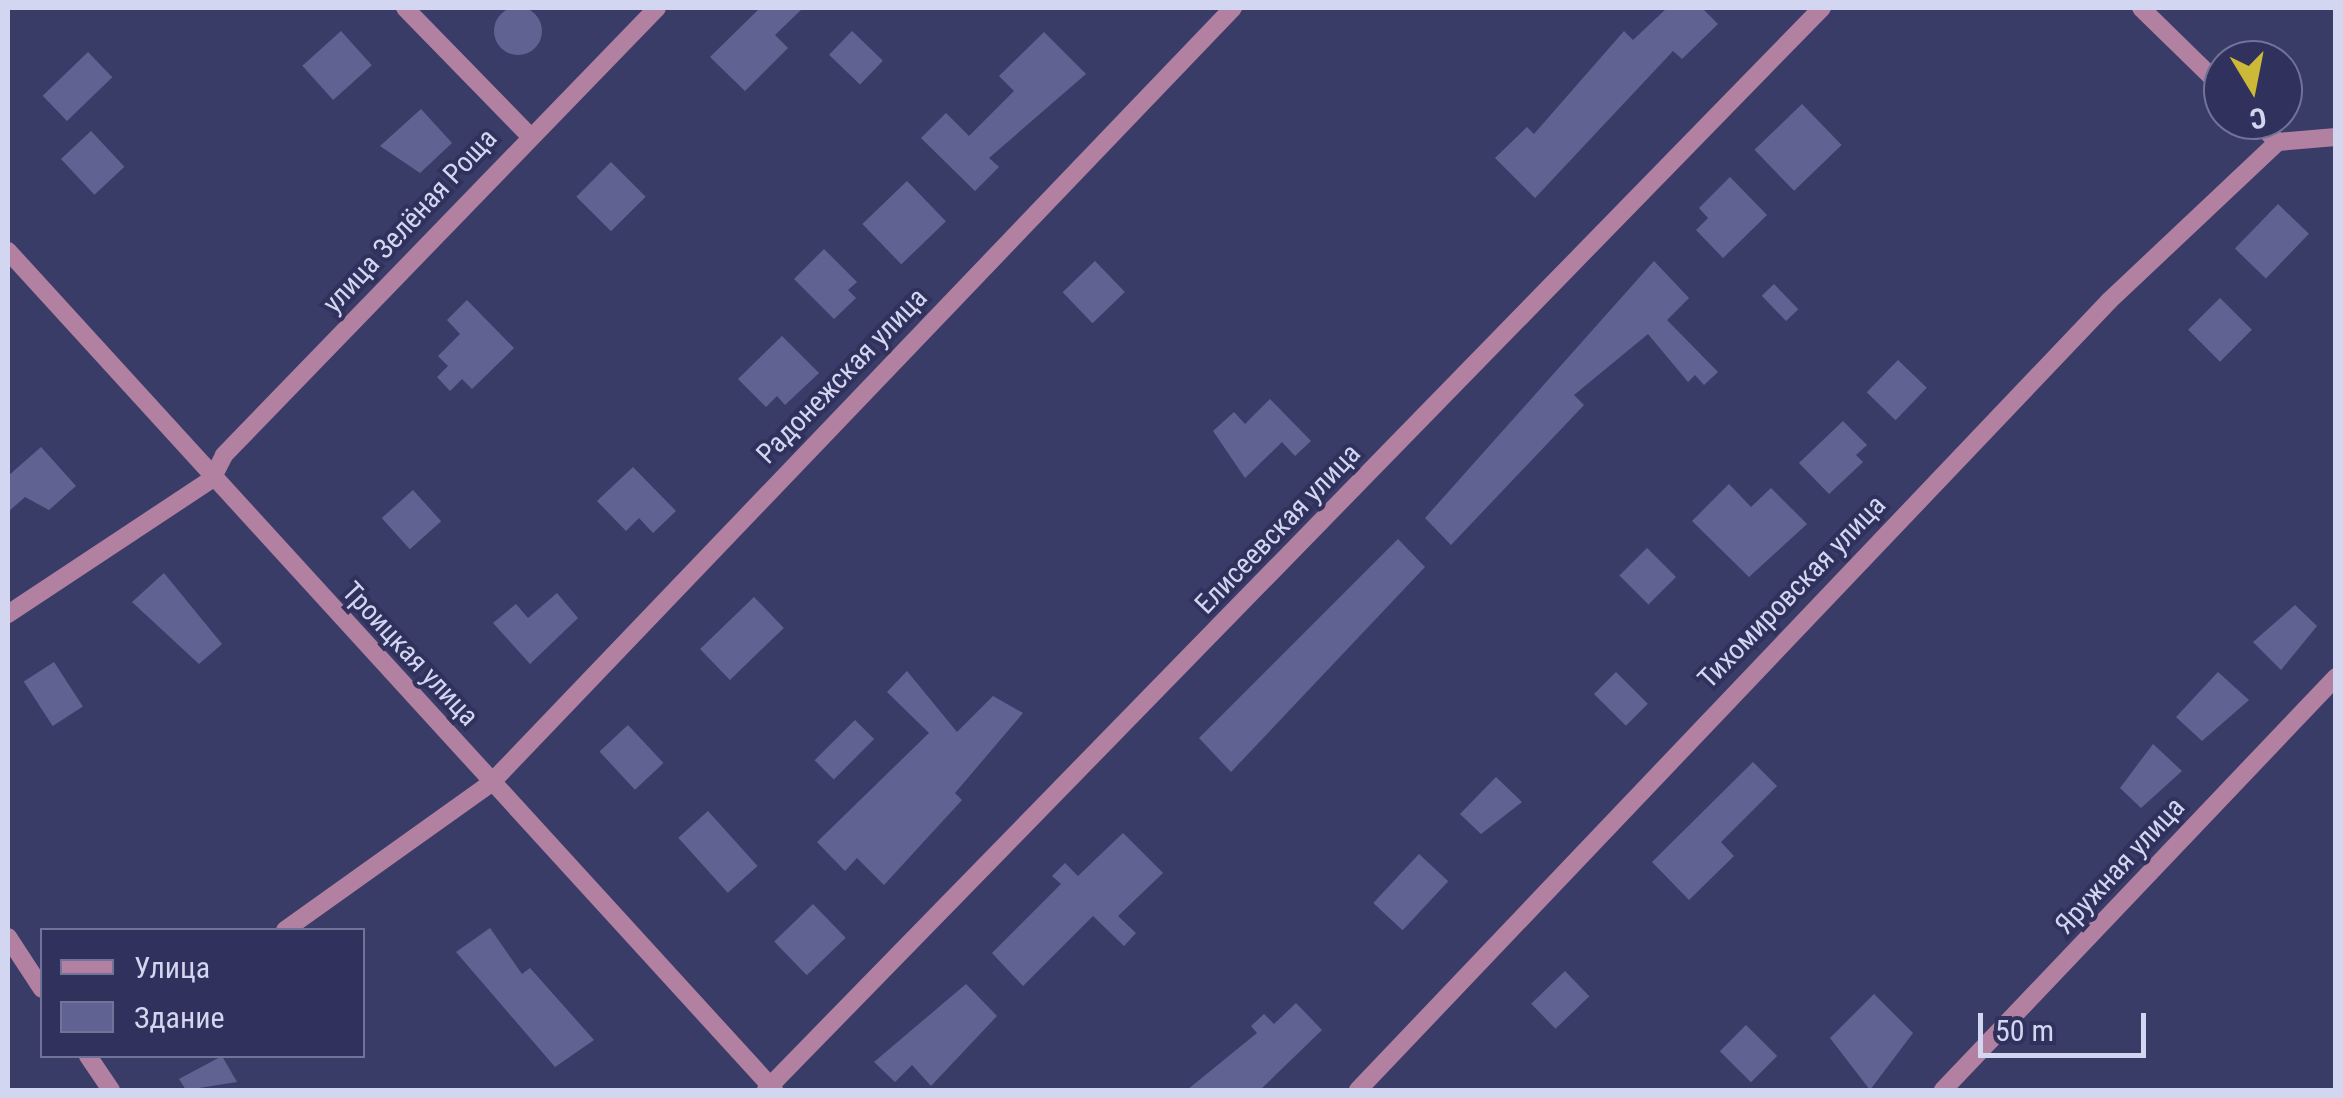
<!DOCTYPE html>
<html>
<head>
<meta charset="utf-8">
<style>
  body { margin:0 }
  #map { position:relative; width:2343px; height:1098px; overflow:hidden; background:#3a3c68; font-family:"Roboto Condensed",sans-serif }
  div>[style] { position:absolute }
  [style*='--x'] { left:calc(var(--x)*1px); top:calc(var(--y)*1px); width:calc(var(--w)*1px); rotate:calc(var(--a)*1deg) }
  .building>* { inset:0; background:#606392; transform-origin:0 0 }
  .round { border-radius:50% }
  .minor>* { height:18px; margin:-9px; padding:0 9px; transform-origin:9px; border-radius:9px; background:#b280a0 }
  span { translate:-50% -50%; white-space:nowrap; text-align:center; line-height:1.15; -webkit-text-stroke:8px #30315c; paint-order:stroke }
  .street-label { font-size:28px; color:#d3d6f1 }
  .frame { position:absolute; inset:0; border:10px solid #d3d6f1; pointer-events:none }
  .legend { position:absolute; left:40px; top:928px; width:325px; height:130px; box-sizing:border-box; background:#30315c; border:2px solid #717398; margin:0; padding:12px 18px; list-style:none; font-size:30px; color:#d3d6f1 }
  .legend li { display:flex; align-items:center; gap:20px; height:50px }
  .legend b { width:50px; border:2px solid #717398 }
  .north { position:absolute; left:2203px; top:40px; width:100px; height:100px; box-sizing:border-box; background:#30315c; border:2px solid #717398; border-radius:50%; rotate:170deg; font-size:28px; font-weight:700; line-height:40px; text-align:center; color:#d3d6f1 }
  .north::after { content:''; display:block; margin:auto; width:35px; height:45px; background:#ccb938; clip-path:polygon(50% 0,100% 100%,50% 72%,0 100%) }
  .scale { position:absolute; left:1978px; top:1013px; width:168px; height:45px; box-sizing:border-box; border:5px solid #d3d6f1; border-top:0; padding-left:12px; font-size:30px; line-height:35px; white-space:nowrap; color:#d3d6f1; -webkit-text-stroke:8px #30315c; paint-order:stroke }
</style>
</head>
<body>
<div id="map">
  <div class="building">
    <i class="round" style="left:494px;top:7px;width:48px;height:48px"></i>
    <i style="clip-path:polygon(760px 8px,803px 8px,775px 35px,788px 48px,745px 91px,710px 57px)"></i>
    <i style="clip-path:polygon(1667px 8px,1702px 8px,1718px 24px,1682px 59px,1673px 51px,1535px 198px,1495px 158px,1527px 127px,1534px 134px,1624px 31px,1633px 40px)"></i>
    <i style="left:341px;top:31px;width:46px;height:52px;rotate:48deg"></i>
    <i style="left:852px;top:31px;width:43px;height:33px;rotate:44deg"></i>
    <i style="clip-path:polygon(1044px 32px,1086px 74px,989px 158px,999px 167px,975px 191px,921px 138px,946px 113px,969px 136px,1014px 91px,999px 76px)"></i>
    <i style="left:88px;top:52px;width:35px;height:63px;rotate:46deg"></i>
    <i style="left:1802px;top:104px;width:57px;height:66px;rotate:46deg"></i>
    <i style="clip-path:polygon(421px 109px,452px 143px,420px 173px,380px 146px)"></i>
    <i style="left:91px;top:131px;width:49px;height:41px;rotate:47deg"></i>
    <i style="left:611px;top:162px;width:49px;height:49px;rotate:45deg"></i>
    <i style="clip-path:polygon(1730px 177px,1767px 215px,1723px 258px,1696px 230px,1708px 218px,1699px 208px)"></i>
    <i style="left:907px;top:181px;width:56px;height:62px;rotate:46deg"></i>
    <i style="left:2278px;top:204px;width:43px;height:62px;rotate:44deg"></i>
    <i style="clip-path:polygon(824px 249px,857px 282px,848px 290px,856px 298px,834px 319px,794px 279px)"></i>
    <i style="left:1095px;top:261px;width:43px;height:45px;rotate:46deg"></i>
    <i style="clip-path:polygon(1654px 261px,1689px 298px,1667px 320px,1718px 372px,1704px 385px,1695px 375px,1688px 382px,1648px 334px,1574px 395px,1584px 405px,1451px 545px,1425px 518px)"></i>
    <i style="left:1774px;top:284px;width:35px;height:17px;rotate:46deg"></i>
    <i style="left:2220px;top:298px;width:45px;height:45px;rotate:45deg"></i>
    <i style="clip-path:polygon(467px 300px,514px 348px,472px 389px,462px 379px,450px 391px,437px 377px,448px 366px,438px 356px,460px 334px,447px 320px)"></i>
    <i style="clip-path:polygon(782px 336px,819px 373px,785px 405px,777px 396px,766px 407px,738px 379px)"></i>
    <i style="left:1898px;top:360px;width:40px;height:45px;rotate:44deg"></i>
    <i style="clip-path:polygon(1270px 399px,1311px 441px,1295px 456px,1282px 442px,1245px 478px,1213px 431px,1234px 412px,1245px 424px)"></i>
    <i style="clip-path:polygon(1843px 421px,1867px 445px,1856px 455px,1863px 462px,1829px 494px,1799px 463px)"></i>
    <i style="clip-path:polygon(41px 447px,76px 486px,49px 510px,25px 497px,8px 512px,8px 476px)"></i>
    <i style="clip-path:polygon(633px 467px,676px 511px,653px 533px,639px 518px,626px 531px,597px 501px)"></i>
    <i style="clip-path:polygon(1729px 484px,1751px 507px,1771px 488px,1807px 524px,1749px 577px,1692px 521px)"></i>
    <i style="left:413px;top:490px;width:42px;height:42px;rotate:48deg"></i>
    <i style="clip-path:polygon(1398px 539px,1425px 567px,1231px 772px,1199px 738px)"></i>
    <i style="left:1647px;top:548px;width:41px;height:39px;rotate:45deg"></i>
    <i style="clip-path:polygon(164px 573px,222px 644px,199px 664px,132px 602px)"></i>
    <i style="clip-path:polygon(557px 593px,578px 618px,530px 664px,493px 623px,516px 604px,528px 618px)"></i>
    <i style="left:754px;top:597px;width:43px;height:75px;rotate:46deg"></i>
    <i style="clip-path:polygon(2295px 605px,2317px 626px,2281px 670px,2253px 642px)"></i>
    <i style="left:54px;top:662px;width:53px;height:36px;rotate:57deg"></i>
    <i style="clip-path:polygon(907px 671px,957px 732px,993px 696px,1023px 713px,955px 793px,962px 800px,884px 885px,857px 858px,845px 871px,817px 842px,929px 733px,887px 692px)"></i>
    <i style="left:1616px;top:672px;width:45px;height:31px;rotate:45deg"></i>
    <i style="clip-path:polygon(2218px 672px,2249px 700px,2202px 741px,2176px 717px)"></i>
    <i style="left:855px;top:720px;width:27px;height:57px;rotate:45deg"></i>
    <i style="left:628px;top:725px;width:52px;height:39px;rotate:47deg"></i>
    <i style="clip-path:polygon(2153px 744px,2182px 771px,2141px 808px,2120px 788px)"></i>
    <i style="clip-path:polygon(1753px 762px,1777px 786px,1721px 842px,1734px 856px,1689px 900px,1652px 862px)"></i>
    <i style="clip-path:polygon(1496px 777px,1522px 802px,1481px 834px,1460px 814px)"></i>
    <i style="left:708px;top:811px;width:74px;height:40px;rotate:48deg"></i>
    <i style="clip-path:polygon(1123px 833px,1163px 873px,1118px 916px,1136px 933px,1124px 946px,1093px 916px,1023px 986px,992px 953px,1061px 884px,1052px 876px,1065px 863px,1078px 876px)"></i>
    <i style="left:1419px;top:854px;width:40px;height:67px;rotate:43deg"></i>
    <i style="left:813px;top:904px;width:47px;height:54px;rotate:46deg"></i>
    <i style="clip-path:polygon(490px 928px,522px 974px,530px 968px,594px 1040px,555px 1067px,456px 952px)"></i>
    <i style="left:1565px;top:971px;width:35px;height:47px;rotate:46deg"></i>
    <i style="clip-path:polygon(966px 984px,997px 1016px,931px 1086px,912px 1065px,895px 1082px,874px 1062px)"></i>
    <i style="clip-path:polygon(1874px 994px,1913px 1033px,1870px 1090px,1830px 1038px)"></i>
    <i style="clip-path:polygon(1296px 1003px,1322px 1030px,1260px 1090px,1187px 1090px,1257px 1033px,1251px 1026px,1264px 1014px,1274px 1024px)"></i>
    <i style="left:1746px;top:1025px;width:44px;height:37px;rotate:45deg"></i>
    <i style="clip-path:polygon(222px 1056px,237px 1082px,186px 1090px,179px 1079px)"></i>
  </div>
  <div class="minor">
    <i style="--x:405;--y:8;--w:177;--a:45.7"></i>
    <i style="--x:2141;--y:8;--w:115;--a:44.3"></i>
    <i style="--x:2255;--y:120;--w:32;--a:44"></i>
    <i style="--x:2278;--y:142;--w:58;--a:-4.9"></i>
    <i style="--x:8;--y:251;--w:1136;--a:47.6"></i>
    <i style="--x:8;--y:614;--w:245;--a:-33.5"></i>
    <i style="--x:212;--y:479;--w:27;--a:-63"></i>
    <i style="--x:224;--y:455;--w:622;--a:-45.91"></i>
    <i style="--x:285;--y:930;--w:253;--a:-35.5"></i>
    <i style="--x:491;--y:783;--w:1073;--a:-46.25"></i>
    <i style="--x:8;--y:937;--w:62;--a:56.8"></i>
    <i style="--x:88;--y:1056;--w:41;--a:55.9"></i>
    <i style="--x:766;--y:1090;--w:1512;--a:-45.7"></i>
    <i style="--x:1358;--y:1090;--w:1089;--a:-46.41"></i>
    <i style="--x:2109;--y:301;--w:232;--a:-43.3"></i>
    <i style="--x:1943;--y:1090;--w:570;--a:-46.42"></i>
  </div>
  <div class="street-label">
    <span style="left:410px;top:221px;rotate:-47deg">улица Зелёная Роща</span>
    <span style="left:842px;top:376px;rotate:-46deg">Радонежская улица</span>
    <span style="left:1278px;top:529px;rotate:-46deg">Елисеевская улица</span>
    <span style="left:1792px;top:592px;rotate:-46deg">Тихомировская улица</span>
    <span style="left:410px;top:654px;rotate:47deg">Троицкая улица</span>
    <span style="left:2120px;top:866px;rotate:-47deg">Яружная улица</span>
  </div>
  <div class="frame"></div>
  <ul class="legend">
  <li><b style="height:12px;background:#b280a0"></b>Улица</li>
  <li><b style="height:28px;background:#606392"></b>Здание</li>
  </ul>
  <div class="north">С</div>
  <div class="scale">50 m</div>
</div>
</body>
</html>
